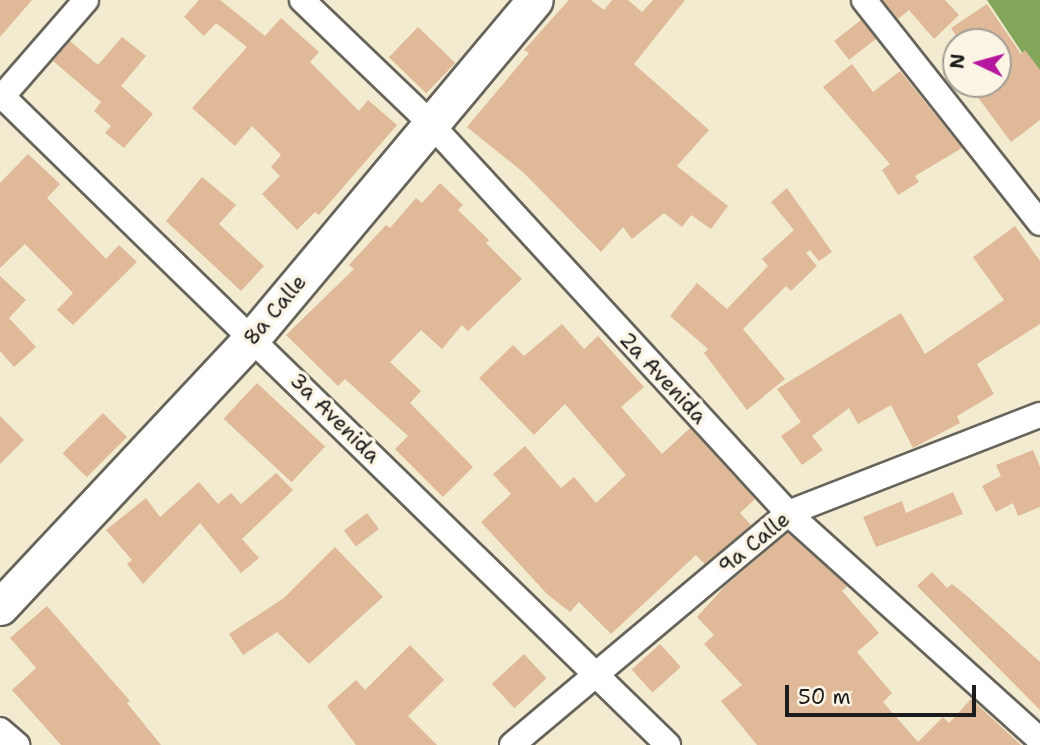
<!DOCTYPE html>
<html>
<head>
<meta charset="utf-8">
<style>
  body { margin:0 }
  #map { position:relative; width:1040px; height:745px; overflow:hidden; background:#f2ebd0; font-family:"Shantell Sans",sans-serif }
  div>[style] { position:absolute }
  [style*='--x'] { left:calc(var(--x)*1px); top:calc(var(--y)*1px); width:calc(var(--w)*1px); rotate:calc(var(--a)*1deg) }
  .forest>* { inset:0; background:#83a65b }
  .building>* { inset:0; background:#dfb998; transform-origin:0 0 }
  .roads { filter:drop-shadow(2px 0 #67645b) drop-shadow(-2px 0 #67645b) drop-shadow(0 2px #67645b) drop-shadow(0 -2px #67645b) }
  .street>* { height:24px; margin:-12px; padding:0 12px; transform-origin:12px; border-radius:12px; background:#fff }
  .secondary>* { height:35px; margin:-17.5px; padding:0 17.5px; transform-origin:17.5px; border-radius:17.5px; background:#fff }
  span { translate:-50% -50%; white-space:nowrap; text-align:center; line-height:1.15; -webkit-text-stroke:7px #fcf5e5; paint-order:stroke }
  .street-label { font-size:21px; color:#1c1c1c }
  .north { position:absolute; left:942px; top:28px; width:70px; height:70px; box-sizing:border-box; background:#fcf5e5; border:2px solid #a29e95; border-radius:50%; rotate:275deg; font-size:19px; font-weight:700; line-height:28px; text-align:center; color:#1c1c1c }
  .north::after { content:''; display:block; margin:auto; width:24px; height:32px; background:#b5179e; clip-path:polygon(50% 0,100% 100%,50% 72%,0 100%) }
  .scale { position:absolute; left:785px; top:685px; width:191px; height:32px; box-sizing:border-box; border:4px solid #1c1c1c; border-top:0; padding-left:9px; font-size:21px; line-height:24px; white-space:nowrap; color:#1c1c1c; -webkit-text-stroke:5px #fcf5e5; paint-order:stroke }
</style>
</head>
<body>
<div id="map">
  <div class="forest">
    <i style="clip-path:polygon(987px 0,1040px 0,1040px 76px,1035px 72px)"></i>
  </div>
  <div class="building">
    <i style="clip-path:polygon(0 0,32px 0,0 37px)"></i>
    <i style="clip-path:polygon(199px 0,220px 0,265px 36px,281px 18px,319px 52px,310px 62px,359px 111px,368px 100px,397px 125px,319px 215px,315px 212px,297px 230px,262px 194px,280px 176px,271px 167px,281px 155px,252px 126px,235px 146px,192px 108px,247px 47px,216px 23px,204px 36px,184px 17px)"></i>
    <i style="clip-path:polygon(569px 0,591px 0,604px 10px,612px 0,628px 0,642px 12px,653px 0,685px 0,634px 64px,709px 130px,677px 166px,728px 206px,711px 229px,691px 215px,682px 227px,664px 213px,632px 239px,623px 227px,601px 252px,524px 173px,467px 127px,529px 53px,524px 50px)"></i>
    <i style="clip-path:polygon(883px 0,945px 0,959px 15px,934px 39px,909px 10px,898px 19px)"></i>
    <i style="clip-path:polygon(987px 4px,1021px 54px,1025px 50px,1040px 70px,1040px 120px,1011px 142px,968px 84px,998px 84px,998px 42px,960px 42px,951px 28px)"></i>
    <i style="left:861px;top:20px;width:24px;height:34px;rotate:52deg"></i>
    <i style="left:418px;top:27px;width:52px;height:42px;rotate:44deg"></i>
    <i style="clip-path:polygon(122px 37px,146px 56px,121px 86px,153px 114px,124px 148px,105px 133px,111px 126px,94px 111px,101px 102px,53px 61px,70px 41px,98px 65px)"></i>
    <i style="clip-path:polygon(852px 64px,873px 92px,900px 71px,962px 148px,915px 176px,919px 182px,898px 195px,882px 170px,890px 164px,823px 87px)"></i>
    <i style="clip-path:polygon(28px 154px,60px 184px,47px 198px,106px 259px,119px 245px,137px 262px,73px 325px,57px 310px,73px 293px,25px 244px,0 268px,0 183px)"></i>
    <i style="clip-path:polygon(202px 177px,236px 205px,219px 224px,264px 266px,241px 291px,166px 221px)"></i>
    <i style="clip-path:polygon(440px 183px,463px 205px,458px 210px,489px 240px,486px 243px,522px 279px,468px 331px,462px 325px,442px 349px,421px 330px,390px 362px,421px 391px,410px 403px,473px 467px,443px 497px,395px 449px,408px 436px,345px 379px,338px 386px,286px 335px,354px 269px,349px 265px,386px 225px,390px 228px,416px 198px,422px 203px)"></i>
    <i style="clip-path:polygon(787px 188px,832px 252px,819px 261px,810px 250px,806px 253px,817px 266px,791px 291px,786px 286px,743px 329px,785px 379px,747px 410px,704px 353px,708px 349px,670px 316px,697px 283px,727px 309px,768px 266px,762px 259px,794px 230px,771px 202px)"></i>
    <i style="clip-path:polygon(1015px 226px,1040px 261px,1040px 324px,977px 364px,994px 394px,957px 416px,960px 423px,913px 448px,891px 405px,858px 424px,849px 408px,812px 436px,823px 450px,802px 465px,781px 436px,801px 422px,777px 389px,901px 313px,925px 354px,1004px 300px,973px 257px)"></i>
    <i style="clip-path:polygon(0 276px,26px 300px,9px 318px,36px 347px,14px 367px,0 351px)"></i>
    <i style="clip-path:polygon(562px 324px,584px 349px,598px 336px,644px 387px,621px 407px,662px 454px,690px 428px,755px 499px,740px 513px,751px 525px,705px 564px,696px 555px,611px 634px,579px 602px,570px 612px,547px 594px,481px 522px,511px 494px,493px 474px,525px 446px,561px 488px,574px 477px,596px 503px,626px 475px,565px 404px,534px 435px,479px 378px,513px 345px,524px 356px)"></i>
    <i style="left:257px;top:383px;width:93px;height:49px;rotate:43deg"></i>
    <i style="left:103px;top:413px;width:34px;height:57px;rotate:45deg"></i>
    <i style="clip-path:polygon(0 416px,24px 440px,0 464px)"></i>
    <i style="clip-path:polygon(1033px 450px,1040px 467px,1040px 507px,1018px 516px,1013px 503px,996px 512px,982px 486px,1001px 476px,996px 465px)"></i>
    <i style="clip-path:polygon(276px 473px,293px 490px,242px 539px,259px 558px,241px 573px,200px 523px,143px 584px,127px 564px,132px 560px,106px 530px,146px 498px,160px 517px,199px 482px,218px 504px,231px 493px,241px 504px)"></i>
    <i style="clip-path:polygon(953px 492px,963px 514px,876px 547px,863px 517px,902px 501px,906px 513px)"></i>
    <i style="left:367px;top:513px;width:20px;height:29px;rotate:53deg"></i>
    <i style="clip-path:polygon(788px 533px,847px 586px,842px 591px,879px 633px,857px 652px,892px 693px,883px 702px,918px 742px,943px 717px,949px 723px,971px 699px,1021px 745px,757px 745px,721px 701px,742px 685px,704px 644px,714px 635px,697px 617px,725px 586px)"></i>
    <i style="clip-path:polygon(335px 547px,383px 597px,309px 664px,277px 632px,243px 655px,229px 634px,284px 598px)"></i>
    <i style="clip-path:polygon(932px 572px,947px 588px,952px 584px,967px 596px,1040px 662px,1040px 710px,917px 586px)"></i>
    <i style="clip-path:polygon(47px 606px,130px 701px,127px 703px,161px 745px,61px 745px,12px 690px,36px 668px,10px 638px)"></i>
    <i style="left:660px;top:644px;width:31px;height:38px;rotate:48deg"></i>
    <i style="clip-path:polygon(410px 645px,444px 680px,408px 716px,437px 745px,356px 745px,327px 706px,356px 680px,365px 690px)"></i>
    <i style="left:524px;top:654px;width:33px;height:44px;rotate:47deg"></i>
  </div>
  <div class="roads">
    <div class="street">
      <i style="--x:302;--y:0;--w:176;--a:43.8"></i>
      <i style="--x:429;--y:122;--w:531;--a:47.44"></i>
      <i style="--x:788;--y:513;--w:339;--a:42"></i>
      <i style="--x:864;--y:0;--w:284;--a:51.7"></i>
      <i style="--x:0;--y:94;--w:933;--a:44.26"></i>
      <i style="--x:0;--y:99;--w:131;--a:-49"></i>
      <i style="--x:0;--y:730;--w:23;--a:41"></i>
      <i style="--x:512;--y:745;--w:361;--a:-40"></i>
      <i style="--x:788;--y:513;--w:270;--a:-21.3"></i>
    </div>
    <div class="secondary">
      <i style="--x:0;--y:607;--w:370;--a:-46.9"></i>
      <i style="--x:253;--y:337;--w:439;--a:-50.1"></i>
    </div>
  </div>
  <div class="street-label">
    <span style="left:275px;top:310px;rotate:-50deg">8a Calle</span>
    <span style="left:663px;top:378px;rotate:47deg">2a Avenida</span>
    <span style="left:335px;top:418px;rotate:45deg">3a Avenida</span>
    <span style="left:754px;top:543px;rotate:-39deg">9a Calle</span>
  </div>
  <div class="north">N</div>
  <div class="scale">50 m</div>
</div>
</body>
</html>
